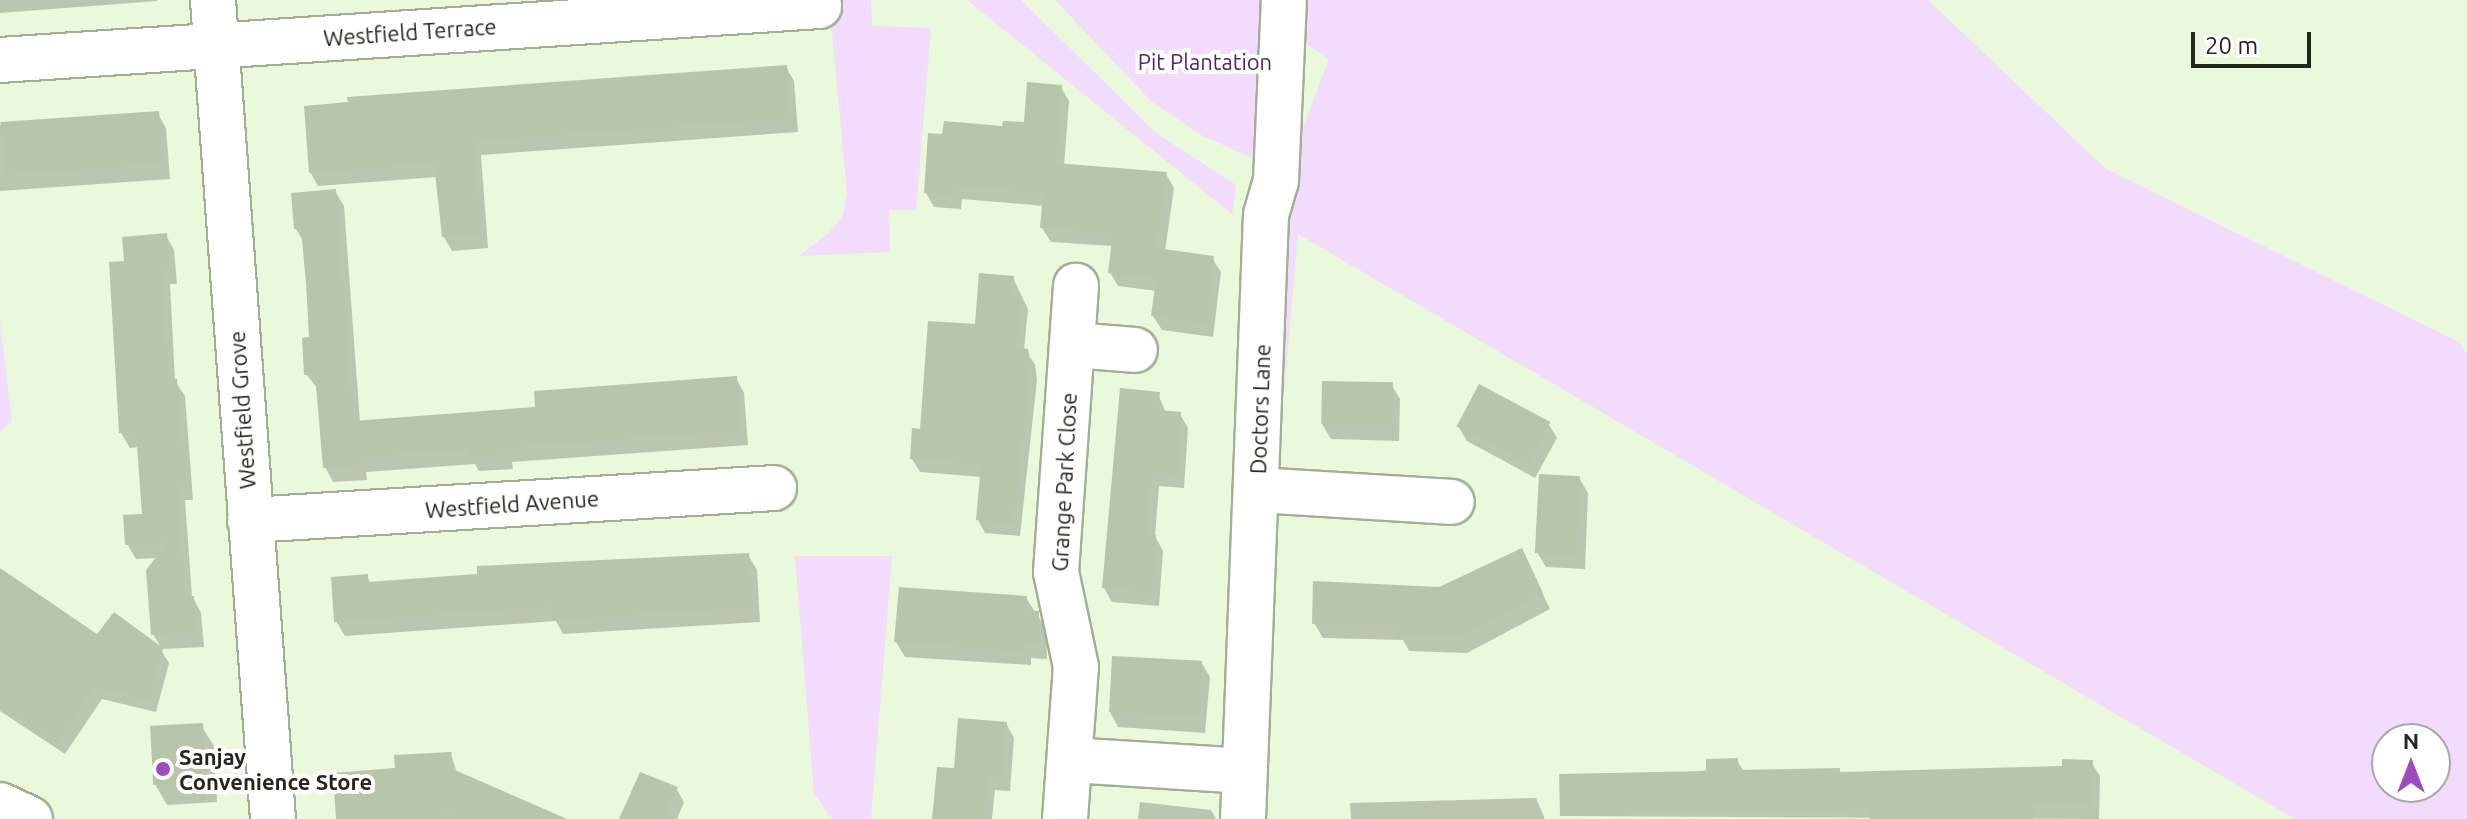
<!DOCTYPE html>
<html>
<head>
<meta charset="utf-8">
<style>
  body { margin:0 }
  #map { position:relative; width:2467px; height:819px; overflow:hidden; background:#eaf8dc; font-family:Ubuntu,sans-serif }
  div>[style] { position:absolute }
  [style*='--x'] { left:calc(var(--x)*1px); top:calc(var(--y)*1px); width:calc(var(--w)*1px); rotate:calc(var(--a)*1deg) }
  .green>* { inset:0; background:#f2dbfd }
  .shadow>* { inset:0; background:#0003 }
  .building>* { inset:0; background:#b7c5aa; transform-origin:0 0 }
  .roads { filter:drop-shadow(2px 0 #a2af95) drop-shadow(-2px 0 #a2af95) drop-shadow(0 2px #a2af95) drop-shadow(0 -2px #a2af95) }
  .minor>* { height:44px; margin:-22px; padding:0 22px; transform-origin:22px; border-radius:22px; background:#fff }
  .tertiary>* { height:44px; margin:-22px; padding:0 22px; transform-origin:22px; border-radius:22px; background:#fff }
  .dots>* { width:22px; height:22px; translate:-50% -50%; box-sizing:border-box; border:4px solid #fff; border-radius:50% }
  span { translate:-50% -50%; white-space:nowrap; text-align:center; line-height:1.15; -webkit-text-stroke:8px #fff; paint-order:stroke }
  .street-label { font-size:22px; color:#23281e }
  .park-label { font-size:22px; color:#4f295f }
  .poi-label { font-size:22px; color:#23281e; font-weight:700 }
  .left { translate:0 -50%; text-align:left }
  .north { position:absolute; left:2371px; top:723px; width:80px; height:80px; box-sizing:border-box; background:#fff; border:2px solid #a7a9a5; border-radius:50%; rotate:0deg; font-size:22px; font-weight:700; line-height:32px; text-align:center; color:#23281e }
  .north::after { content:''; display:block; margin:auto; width:28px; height:36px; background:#9c4cbd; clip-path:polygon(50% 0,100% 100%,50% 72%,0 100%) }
  .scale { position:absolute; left:2191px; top:32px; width:120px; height:36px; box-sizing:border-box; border:4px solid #23281e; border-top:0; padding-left:10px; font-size:24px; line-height:28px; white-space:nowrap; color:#23281e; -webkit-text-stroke:6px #fff; paint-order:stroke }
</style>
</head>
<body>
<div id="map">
  <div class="green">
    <i style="clip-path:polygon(829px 0,871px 0,872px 26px,931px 28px,916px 210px,889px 210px,890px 252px,799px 256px,830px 232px,843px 215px,847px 193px)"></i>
    <i style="clip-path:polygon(967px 0,1021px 0,1156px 133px,1236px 185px,1232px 214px)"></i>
    <i style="clip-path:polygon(evenodd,1055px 0,1928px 0,2106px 169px,2459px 342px,2467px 354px,2467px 819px,2295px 819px,1298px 234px,1284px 393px,1268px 386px,1282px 183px,1329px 59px,1293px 35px,1259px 161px,1201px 135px,1151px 101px,1055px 0,2387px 739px,2435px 739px,2435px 787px,2387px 787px,2387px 739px)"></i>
    <i style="clip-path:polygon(0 322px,12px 421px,0 432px)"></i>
    <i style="clip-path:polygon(795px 556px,892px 556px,871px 819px,832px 819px,814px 793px)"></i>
  </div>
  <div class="shadow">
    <i style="clip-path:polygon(0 0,157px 0,157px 1px,0 13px)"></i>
    <i style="clip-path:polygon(786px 67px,794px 81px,798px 132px,481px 155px,488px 248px,452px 251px,444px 237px,437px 177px,318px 186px,310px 172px)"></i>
    <i style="clip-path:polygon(1061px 87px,1069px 101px,1064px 166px,1166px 174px,1174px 188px,1165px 251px,1212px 258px,1221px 272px,1213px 337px,1162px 330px,1153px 316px,1157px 291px,1118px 286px,1110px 272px,1113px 246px,1051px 242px,1042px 228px,1044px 206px,962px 199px,961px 209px,934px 207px,926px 193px,1004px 128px,1026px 124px)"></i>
    <i style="clip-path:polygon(158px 114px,166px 128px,170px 179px,0 191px,0 125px)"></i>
    <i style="clip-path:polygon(335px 191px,344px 206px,360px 422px,538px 409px,736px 378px,744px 393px,748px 445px,512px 462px,513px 469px,479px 471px,475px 464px,366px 472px,367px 480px,333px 482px,325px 467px,318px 389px,306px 374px,311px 339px,305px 244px,296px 229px)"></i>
    <i style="clip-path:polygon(166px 235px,174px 250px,177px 284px,170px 284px,175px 381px,185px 396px,193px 500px,185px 500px,192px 596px,201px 613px,204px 647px,162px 649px,153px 634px,158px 558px,136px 559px,127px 544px,145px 516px,139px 447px,130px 448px,121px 433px,126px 263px)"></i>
    <i style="clip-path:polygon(1013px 278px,1028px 309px,1024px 350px,1035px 364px,1037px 380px,1020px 536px,985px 533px,978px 520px,982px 477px,920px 472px,912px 459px,976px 326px)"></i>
    <i style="clip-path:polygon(1391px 384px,1400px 399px,1399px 441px,1331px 439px,1322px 424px)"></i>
    <i style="clip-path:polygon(1158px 394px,1166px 413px,1180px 414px,1188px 428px,1184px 488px,1159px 486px,1155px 536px,1163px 551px,1159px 606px,1112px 602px,1104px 588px)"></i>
    <i style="clip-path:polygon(1548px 423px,1557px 438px,1535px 478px,1467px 441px,1458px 426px)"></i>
    <i style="clip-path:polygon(1579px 478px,1588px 493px,1585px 569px,1546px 567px,1537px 552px)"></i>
    <i style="clip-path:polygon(1522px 550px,1550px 609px,1467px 653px,1409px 651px,1403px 640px,1323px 638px,1314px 623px,1440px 589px)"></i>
    <i style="clip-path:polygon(748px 555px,757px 570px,760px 622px,563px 634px,556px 621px,345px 636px,336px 621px,367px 576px,371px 584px)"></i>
    <i style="clip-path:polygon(0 571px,97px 637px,161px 650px,169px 663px,156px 712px,102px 699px,65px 754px,0 711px)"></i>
    <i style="clip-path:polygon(1026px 598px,1046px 628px,1047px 659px,1031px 658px,1031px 665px,905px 657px,896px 642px)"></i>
    <i style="clip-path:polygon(1201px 662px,1210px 677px,1205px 733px,1118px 727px,1110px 712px)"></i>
    <i style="clip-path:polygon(1006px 723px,1014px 738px,1010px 791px,995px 790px,992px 819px,934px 819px,955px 770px)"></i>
    <i style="clip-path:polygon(201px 725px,214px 746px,217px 802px,167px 805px,155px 784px)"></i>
    <i style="clip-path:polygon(451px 754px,457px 773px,563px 819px,338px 819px,335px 775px,397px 770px)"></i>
    <i style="clip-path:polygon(1737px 760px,1744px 772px,1839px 770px,1842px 774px,2064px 768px,2091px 762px,2100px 776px,2099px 819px,1562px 816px)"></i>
    <i style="clip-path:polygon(676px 788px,684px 802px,677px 819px,621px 819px)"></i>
    <i style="clip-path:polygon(1536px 798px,1545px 819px,1351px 819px,1350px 803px)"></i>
    <i style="clip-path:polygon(1140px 802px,1211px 810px,1216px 819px,1138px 819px)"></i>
  </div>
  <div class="building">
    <i style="clip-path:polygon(787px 65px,791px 118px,475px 141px,481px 235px,442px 237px,434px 163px,309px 173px,304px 106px,348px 102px,347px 97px)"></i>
    <i style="clip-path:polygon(1027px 82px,1062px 85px,1056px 163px,1167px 172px,1156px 248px,1214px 256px,1206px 324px,1151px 316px,1156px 279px,1108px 273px,1113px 233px,1040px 228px,1043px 193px,954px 186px,954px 196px,924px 193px,928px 133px,942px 134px,944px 121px,1002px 126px,1003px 121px,1024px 122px)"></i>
    <i style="left:159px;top:111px;width:53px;height:159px;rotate:86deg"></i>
    <i style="clip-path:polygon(336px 189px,353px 421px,535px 407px,534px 391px,737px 376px,741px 430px,505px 448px,505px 454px,469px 457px,468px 450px,359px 457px,360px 465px,323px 468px,315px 374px,304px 375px,302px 338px,309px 337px,306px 283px,301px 229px,294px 229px,291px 193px)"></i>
    <i style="clip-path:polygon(167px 233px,169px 269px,162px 270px,169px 380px,177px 379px,186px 485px,178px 486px,185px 596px,194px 596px,196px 632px,151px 635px,146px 570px,168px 542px,125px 545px,123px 515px,142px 514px,136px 432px,119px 433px,109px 262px,124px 261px,122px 237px)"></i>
    <i style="clip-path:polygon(979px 273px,1014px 276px,1013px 293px,1021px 294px,1016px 348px,1028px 349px,1031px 365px,1013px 523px,976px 520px,981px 464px,910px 459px,912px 428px,920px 429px,928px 321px,975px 324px)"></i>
    <i style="left:1322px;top:381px;width:71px;height:43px;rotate:1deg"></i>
    <i style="left:1479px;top:384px;width:81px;height:48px;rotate:28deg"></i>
    <i style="clip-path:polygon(1120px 388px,1160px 392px,1158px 410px,1181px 412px,1177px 474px,1152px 472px,1147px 534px,1156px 535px,1152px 592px,1102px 588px)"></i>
    <i style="left:1539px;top:474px;width:41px;height:79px;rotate:3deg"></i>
    <i style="clip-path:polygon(1522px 548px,1543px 593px,1458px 638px,1398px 636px,1399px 625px,1312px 624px,1313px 581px,1439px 587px)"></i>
    <i style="clip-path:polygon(749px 553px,753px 607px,553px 620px,552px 606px,334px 622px,331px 577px,368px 574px,368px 582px,477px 574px,477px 566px)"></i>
    <i style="clip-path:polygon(0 568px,97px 634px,114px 612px,163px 648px,149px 700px,94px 687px,58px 743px,0 705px)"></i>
    <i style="clip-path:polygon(899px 587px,1027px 596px,1026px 610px,1039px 611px,1039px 645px,1023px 644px,1023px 651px,894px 642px)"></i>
    <i style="left:1112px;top:656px;width:90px;height:56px;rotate:3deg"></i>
    <i style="clip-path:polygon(958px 718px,1007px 722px,1002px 778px,987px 776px,984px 819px,932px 819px,937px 767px,954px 768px)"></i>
    <i style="left:203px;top:723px;width:59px;height:53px;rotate:87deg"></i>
    <i style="clip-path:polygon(452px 752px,448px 767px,567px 819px,454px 819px,456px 814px,336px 819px,333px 773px,395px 768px,394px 755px)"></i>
    <i style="clip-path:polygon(1738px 758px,1738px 770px,1840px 768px,1840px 772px,2062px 766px,2062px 759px,2093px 760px,2092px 806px,2033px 805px,2034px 819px,1870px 819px,1870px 809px,1560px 816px,1559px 774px,1706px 771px,1706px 759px)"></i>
    <i style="clip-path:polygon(640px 772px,678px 787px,663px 819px,619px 819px)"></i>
  </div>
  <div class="roads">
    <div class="minor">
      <i style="--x:213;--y:0;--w:821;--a:85.81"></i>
      <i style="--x:0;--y:60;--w:821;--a:-3.77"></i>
      <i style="--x:1072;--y:345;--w:63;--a:4.5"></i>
      <i style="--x:1257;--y:490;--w:195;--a:3.5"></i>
      <i style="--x:250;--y:520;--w:525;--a:-3.49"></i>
      <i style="--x:1070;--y:760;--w:174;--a:3.6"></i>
      <i style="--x:1065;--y:819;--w:152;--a:-85.9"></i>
      <i style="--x:1076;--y:667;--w:97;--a:-101.9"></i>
      <i style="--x:1056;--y:572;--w:287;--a:-86"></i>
      <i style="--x:1243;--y:819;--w:604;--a:-87.82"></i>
      <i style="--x:1266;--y:215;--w:35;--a:-74"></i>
      <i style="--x:1276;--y:181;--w:181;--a:-87.5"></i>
    </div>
    <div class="tertiary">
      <i style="--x:0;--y:805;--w:33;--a:25"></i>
    </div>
  </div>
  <div class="dots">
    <i style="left:163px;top:769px;background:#9c4cbd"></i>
  </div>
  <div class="street-label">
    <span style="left:410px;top:32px;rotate:-4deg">Westfield Terrace</span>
    <span style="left:1260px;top:409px;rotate:-88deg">Doctors Lane</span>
    <span style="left:242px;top:410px;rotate:-94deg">Westfield Grove</span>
    <span style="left:1064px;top:482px;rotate:-87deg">Grange Park Close</span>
    <span style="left:512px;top:504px;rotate:-4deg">Westfield Avenue</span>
  </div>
  <div class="park-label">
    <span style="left:1205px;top:62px">Pit Plantation</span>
  </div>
  <div class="poi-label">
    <span class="left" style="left:179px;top:769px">Sanjay<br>Convenience Store</span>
  </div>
  <div class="north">N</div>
  <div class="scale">20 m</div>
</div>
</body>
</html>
